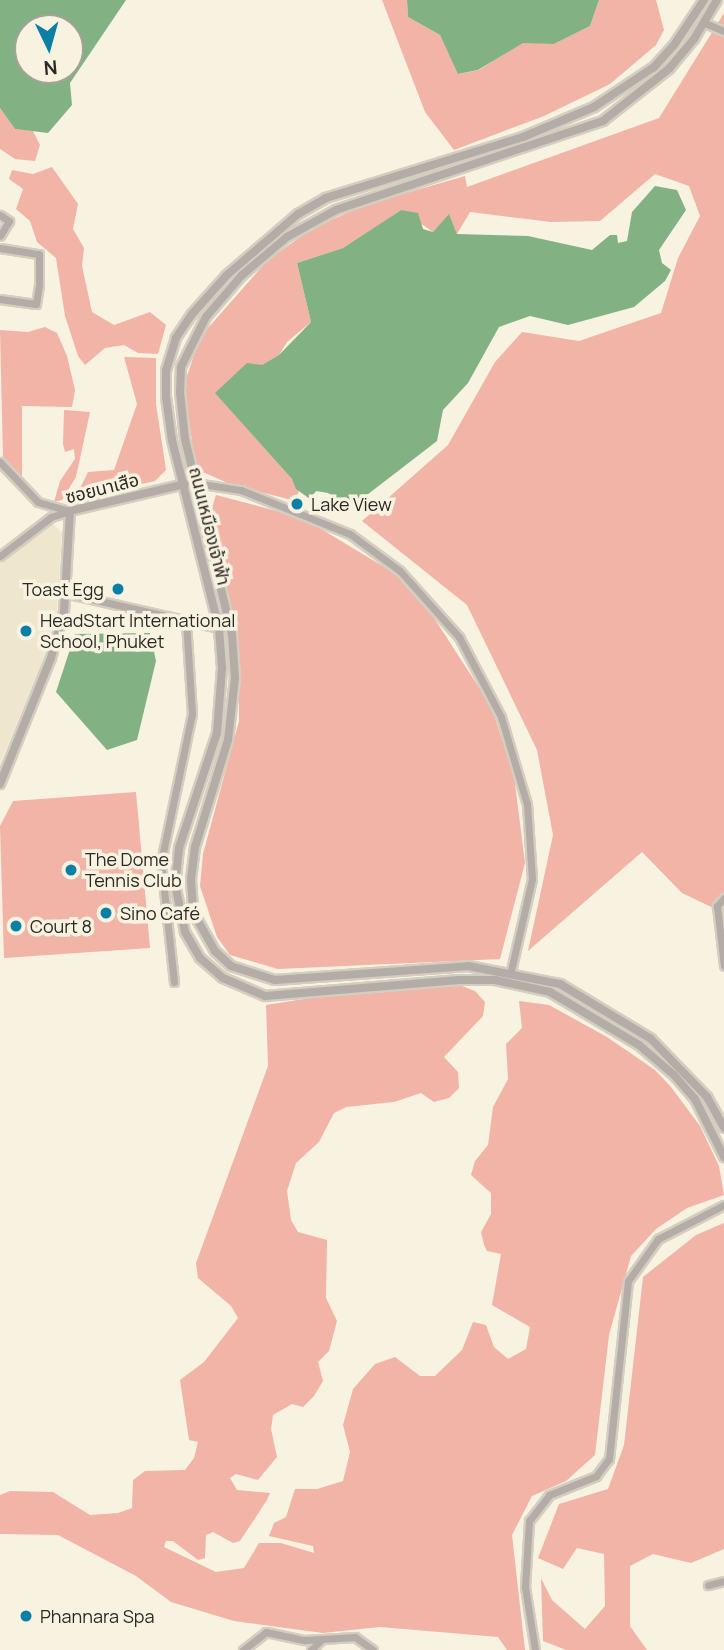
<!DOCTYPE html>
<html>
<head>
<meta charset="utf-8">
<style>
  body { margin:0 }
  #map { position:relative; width:724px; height:1650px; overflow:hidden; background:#f8f2e1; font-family:Manrope,"Noto Sans Thai",sans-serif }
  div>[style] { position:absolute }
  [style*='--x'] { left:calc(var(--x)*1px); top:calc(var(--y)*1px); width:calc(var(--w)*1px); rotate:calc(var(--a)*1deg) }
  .built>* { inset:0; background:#efe6ce }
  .green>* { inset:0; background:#f1b4a6 }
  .water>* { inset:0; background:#82b284 }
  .roads { filter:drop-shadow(2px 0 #d3cebf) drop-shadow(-2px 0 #d3cebf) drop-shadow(0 2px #d3cebf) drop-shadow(0 -2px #d3cebf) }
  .minor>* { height:7px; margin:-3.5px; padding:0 3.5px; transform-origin:3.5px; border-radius:3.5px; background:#b3aca7 }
  .tertiary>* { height:8px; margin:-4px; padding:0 4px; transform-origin:4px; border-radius:4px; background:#b3aca7 }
  .dots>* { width:19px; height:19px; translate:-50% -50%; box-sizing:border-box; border:4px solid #f8f2e1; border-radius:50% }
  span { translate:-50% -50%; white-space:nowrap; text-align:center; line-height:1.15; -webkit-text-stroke:7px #f8f2e1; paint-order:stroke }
  .street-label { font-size:18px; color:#2b2923 }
  .poi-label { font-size:18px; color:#2b2923 }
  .left { translate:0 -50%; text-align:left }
  .right { translate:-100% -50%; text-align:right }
  .north { position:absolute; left:14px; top:14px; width:70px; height:70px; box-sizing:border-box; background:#f8f2e1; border:2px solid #a6a295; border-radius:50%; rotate:175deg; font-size:19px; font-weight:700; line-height:28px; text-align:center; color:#2b2923 }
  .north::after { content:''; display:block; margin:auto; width:24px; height:32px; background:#0c7fa6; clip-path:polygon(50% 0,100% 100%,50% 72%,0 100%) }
</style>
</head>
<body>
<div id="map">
  <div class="built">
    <i style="clip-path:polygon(53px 524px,62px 533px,57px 611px,42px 662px,0 764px,0 563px)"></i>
  </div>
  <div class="green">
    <i style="clip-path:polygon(382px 0,407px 0,408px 17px,440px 35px,459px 74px,479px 70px,523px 42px,554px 44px,590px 26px,599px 0,656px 0,664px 30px,656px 45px,610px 84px,544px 116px,454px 150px,425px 112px)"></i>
    <i style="clip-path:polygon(724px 13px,724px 913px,682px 893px,642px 852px,528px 951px,553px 835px,537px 750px,467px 605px,362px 521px,448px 445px,495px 362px,522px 332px,579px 341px,661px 313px,678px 258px,700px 216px,689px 186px,655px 174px,600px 221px,551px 222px,470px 212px,457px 234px,449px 215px,433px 232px,401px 210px,343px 248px,297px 263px,311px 322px,287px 342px,279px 355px,216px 393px,292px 479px,299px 491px,295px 501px,230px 484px,196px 469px,184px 385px,200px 337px,267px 261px,311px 229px,365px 205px,465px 176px,467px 187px,659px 118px)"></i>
    <i style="clip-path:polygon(0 108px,15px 129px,33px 131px,40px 145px,35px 161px,15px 159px,0 149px)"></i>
    <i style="clip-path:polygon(52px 167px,78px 204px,73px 229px,84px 248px,82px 266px,92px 312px,114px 325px,150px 312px,166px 325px,158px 354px,138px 353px,124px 345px,105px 348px,85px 365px,78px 356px,65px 316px,56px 258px,37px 242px,30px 221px,16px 209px,23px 189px,9px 179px,12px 170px,33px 174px)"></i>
    <i style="clip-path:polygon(45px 327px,57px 333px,67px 356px,75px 390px,72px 407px,22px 406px,22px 478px,3px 458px,0 330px,28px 332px)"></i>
    <i style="clip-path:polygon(124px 357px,156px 358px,156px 404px,166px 470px,155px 481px,75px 499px,88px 472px,114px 470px,137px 404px)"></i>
    <i style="clip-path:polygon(64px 410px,90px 412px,76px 477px,62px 500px,54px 502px,60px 481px,75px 459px,74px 449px,65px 452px,63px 444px)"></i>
    <i style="clip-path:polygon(216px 495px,303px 518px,394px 573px,434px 618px,491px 706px,514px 776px,525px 863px,500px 959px,278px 969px,230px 955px,217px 937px,200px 886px,203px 854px,239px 721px,239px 674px,237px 640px,208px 521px)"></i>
    <i style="clip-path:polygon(136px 792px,150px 948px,4px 958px,0 826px,13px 801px)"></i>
    <i style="clip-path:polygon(462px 986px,475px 991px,485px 1002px,483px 1016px,444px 1057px,458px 1072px,459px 1088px,449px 1098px,434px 1102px,421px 1093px,394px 1102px,346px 1107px,334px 1113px,319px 1142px,296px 1163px,287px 1191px,291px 1220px,298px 1232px,327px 1240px,326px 1298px,337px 1321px,329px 1351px,318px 1362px,323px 1381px,314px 1396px,303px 1407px,292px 1404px,273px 1415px,271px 1429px,277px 1457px,258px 1480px,236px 1474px,230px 1478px,237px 1490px,270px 1493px,267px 1500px,240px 1541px,233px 1543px,213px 1532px,206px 1535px,205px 1558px,198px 1560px,173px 1541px,166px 1541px,164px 1547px,216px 1572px,244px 1568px,259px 1543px,281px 1543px,314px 1553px,313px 1546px,269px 1536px,274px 1523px,286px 1517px,295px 1489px,317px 1489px,343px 1481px,350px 1452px,343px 1425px,353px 1389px,375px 1364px,395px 1357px,420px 1376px,435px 1376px,462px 1350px,473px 1322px,486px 1325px,494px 1347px,508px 1359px,526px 1349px,530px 1327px,492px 1305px,501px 1254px,487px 1251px,484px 1245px,481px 1232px,491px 1214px,491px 1193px,471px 1175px,475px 1161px,488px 1145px,493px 1107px,508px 1079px,506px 1044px,522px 1028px,519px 1001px,549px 1005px,607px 1037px,655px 1070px,671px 1087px,700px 1126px,719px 1166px,724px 1195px,687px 1208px,656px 1229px,631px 1256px,609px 1335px,595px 1455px,566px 1481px,532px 1496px,512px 1535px,525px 1650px,507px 1650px,498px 1637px,380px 1627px,323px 1633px,234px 1621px,171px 1602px,136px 1576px,58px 1535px,0 1534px,0 1495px,10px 1491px,53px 1492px,90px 1515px,118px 1513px,132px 1508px,133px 1480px,145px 1471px,185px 1470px,194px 1458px,198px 1442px,189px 1440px,180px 1380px,204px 1362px,238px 1318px,231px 1306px,198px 1278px,196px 1263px,268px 1066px,266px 1005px,374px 988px)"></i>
    <i style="clip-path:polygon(724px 1223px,724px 1549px,691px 1563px,653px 1554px,630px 1566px,630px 1626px,647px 1650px,566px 1650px,543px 1641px,541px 1578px,552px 1600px,585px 1629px,605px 1606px,604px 1554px,577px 1548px,563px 1569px,538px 1558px,559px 1504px,608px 1489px,624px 1445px,643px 1277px,696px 1235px)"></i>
  </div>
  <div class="water">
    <i style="clip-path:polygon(evenodd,0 0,126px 0,70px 83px,72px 105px,48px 133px,15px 129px,0 108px,0 0,28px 28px,70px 28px,70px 70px,28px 70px,28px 28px)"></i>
    <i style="clip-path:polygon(407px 0,599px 0,590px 26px,554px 44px,523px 43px,478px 70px,458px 74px,440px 35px,408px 17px)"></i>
    <i style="clip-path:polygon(655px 186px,677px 190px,686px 210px,659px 250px,662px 263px,671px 270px,665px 281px,634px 307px,568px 325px,530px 316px,499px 327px,468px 383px,443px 410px,437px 441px,350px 508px,328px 493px,316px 491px,310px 499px,296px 489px,292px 479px,215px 393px,247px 363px,262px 365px,279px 355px,311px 322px,297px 263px,343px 248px,401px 210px,418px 213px,423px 229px,433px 232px,449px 214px,457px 234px,528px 236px,592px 250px,610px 235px,617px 235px,618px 243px,627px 241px,632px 212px)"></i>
    <i style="clip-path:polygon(150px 633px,156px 661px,137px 740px,107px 750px,56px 692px,75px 634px)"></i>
  </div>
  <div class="roads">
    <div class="minor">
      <i style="--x:705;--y:23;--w:21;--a:23"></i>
      <i style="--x:0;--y:215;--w:11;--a:34"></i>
      <i style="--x:9;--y:221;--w:17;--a:121"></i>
      <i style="--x:0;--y:248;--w:39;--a:9"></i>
      <i style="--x:39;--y:254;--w:27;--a:90"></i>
      <i style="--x:0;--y:299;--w:36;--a:8"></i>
      <i style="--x:36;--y:304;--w:19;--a:-81"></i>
      <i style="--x:0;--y:462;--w:55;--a:46.5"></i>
      <i style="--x:38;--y:502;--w:33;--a:16"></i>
      <i style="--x:195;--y:483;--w:47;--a:8.7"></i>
      <i style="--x:241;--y:490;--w:118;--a:22"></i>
      <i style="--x:350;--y:534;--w:62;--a:36.5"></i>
      <i style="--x:400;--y:571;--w:89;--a:48.2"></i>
      <i style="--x:459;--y:637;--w:90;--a:62.3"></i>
      <i style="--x:501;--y:717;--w:91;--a:73.4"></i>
      <i style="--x:527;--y:804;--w:75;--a:86.2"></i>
      <i style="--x:532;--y:879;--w:94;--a:102.9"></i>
      <i style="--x:0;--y:556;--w:64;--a:-37.4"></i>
      <i style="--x:51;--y:517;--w:19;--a:-18"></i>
      <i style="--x:65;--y:593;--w:158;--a:12.8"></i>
      <i style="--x:724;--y:898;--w:11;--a:131"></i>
      <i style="--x:717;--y:906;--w:60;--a:83.3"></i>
      <i style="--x:174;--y:982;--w:121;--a:-96.2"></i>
      <i style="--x:161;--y:862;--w:151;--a:-78.2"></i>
      <i style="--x:192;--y:714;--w:94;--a:-93.7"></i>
      <i style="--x:708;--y:1585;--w:16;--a:-14"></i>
      <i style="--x:243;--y:1650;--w:29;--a:-38"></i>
      <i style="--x:266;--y:1632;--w:40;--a:12"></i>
      <i style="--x:305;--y:1640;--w:50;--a:-3.4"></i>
      <i style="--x:355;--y:1637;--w:22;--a:36"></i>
      <i style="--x:311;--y:1650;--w:14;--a:-45"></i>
      <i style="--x:535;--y:1650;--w:64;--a:-99"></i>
      <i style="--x:525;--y:1587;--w:66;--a:-86.5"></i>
      <i style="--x:529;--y:1521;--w:33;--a:-52"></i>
      <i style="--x:549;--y:1495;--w:51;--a:-22"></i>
      <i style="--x:596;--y:1476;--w:21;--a:-53"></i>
      <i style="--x:609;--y:1459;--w:179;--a:-83.9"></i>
      <i style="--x:628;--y:1281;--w:52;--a:-54.5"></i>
      <i style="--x:658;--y:1239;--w:74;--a:-27.3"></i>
    </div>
    <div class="tertiary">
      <i style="--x:704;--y:0;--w:54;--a:123.7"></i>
      <i style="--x:674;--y:45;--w:30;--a:132"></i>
      <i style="--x:654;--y:67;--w:72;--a:146.3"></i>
      <i style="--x:594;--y:107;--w:77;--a:157.1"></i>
      <i style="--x:523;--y:137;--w:206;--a:162.8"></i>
      <i style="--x:326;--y:198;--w:32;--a:150"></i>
      <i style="--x:298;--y:214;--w:94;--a:139.3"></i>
      <i style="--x:227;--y:275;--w:52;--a:131.9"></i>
      <i style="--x:192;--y:314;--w:29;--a:124"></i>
      <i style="--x:176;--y:338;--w:34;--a:107"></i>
      <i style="--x:166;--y:371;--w:26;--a:90"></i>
      <i style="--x:166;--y:397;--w:43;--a:82.1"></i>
      <i style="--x:172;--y:440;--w:194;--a:76"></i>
      <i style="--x:219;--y:628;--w:40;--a:85.7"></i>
      <i style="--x:222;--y:668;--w:65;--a:94.4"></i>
      <i style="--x:217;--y:733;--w:121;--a:108.3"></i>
      <i style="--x:179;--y:848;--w:36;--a:96"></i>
      <i style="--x:175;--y:884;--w:49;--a:78.2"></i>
      <i style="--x:185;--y:932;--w:30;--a:60"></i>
      <i style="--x:200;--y:958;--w:30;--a:41"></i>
      <i style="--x:223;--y:978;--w:46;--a:23.2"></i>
      <i style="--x:265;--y:996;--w:195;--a:-4.7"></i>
      <i style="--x:459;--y:980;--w:36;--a:0"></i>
      <i style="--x:495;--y:980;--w:56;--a:12.3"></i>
      <i style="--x:550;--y:992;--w:104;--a:30.8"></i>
      <i style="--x:639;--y:1045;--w:46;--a:40.6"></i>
      <i style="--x:674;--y:1075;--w:32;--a:49"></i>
      <i style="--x:695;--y:1099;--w:65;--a:63.4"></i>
      <i style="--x:717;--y:0;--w:45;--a:120.5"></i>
      <i style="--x:694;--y:39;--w:38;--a:130"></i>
      <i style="--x:670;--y:68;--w:85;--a:141.7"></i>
      <i style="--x:603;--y:121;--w:281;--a:161.6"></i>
      <i style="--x:336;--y:210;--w:56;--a:151.1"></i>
      <i style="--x:287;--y:237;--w:59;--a:139.8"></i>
      <i style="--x:242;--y:275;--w:55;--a:130.6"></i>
      <i style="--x:206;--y:317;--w:56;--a:116.6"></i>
      <i style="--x:181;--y:367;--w:25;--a:92"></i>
      <i style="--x:180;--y:392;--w:47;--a:83.9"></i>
      <i style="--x:185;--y:439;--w:202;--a:76.5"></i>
      <i style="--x:232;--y:635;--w:43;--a:86"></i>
      <i style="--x:235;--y:678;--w:62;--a:96.4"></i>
      <i style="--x:228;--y:740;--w:112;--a:107.1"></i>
      <i style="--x:195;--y:847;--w:33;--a:97"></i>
      <i style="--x:191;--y:880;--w:32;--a:86"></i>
      <i style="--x:193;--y:912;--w:45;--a:60.6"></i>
      <i style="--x:215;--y:951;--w:22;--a:43"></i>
      <i style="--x:231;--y:966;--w:46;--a:17.7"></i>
      <i style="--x:275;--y:980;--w:194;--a:-4.1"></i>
      <i style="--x:468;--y:966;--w:94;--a:11.1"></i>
      <i style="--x:560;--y:984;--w:106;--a:31.1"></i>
      <i style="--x:651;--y:1039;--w:81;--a:46"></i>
      <i style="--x:707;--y:1097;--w:35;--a:61"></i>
      <i style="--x:0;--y:784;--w:136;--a:-68"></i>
      <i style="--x:51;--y:658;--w:48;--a:-74.2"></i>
      <i style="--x:64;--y:612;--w:101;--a:-86.6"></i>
      <i style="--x:70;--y:511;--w:118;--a:-13.2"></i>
    </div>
  </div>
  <div class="dots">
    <i style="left:297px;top:504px;background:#0c7fa6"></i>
    <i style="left:118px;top:589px;background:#0c7fa6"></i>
    <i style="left:26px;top:631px;background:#0c7fa6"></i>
    <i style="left:71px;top:870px;background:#0c7fa6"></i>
    <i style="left:106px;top:913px;background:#0c7fa6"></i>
    <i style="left:16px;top:926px;background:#0c7fa6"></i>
    <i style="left:26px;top:1616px;background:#0c7fa6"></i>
  </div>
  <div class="street-label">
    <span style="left:102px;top:488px;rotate:-14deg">ซอยนาเสือ</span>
    <span style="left:210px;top:526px;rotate:76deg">ถนนเหมืองเจ้าฟ้า</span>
  </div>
  <div class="poi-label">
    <span class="left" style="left:311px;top:504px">Lake View</span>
    <span class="right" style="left:104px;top:589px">Toast Egg</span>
    <span class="left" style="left:40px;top:631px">HeadStart International<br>School, Phuket</span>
    <span class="left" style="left:85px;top:870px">The Dome<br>Tennis Club</span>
    <span class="left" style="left:120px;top:913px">Sino Café</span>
    <span class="left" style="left:30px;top:926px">Court 8</span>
    <span class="left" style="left:40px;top:1616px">Phannara Spa</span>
  </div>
  <div class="north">N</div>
</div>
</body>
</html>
